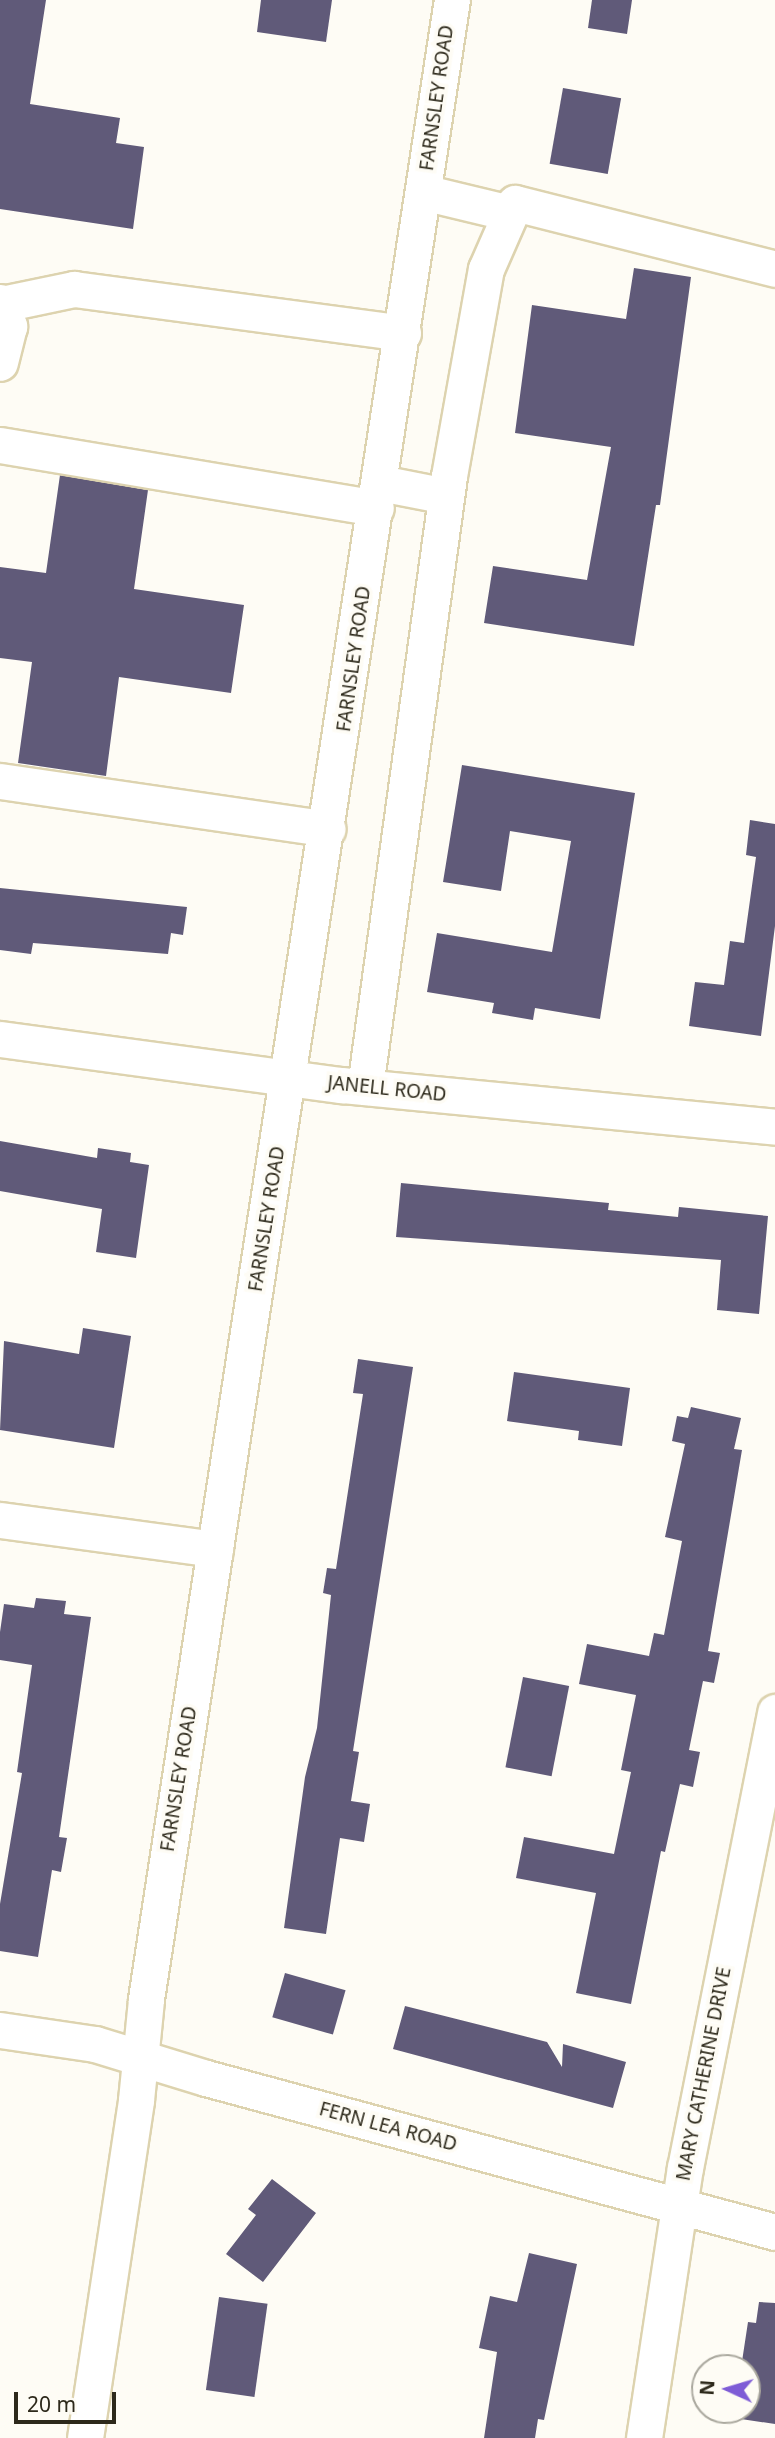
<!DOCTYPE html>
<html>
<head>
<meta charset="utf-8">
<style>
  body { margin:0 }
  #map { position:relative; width:775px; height:2438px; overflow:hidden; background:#fefcf5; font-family:"Noto Sans",sans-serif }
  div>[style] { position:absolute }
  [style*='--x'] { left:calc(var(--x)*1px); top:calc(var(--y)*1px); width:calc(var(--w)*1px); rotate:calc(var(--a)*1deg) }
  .building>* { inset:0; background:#605a79; transform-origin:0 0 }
  .roads { filter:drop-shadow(2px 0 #ddd3af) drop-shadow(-2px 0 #ddd3af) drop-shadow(0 2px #ddd3af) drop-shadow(0 -2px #ddd3af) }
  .minor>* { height:35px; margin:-17.5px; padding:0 17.5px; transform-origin:17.5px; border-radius:17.5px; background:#fff }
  span { translate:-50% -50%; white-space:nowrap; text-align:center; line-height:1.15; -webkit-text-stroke:7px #fefcf5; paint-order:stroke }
  .street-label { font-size:19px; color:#2d291b }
  .north { position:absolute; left:691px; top:2354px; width:70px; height:70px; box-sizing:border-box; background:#fefcf5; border:2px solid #aaa89e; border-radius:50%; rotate:274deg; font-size:19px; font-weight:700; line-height:28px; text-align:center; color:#2d291b }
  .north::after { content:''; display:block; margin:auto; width:24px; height:32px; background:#7e5cd6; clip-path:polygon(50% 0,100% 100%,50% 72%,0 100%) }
  .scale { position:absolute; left:14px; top:2392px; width:102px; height:32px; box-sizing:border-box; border:4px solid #2d291b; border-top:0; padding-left:9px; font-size:21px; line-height:24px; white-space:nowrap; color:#2d291b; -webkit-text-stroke:5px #fefcf5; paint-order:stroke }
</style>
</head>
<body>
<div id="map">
  <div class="building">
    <i style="clip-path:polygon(0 0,46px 0,30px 104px,120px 118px,116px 143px,144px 147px,133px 229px,0 209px)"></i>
    <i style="clip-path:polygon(261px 0,332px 0,326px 42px,257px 32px)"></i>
    <i style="clip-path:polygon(592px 0,632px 0,627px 34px,588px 28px)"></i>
    <i style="left:563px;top:88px;width:59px;height:77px;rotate:10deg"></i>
    <i style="clip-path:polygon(634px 268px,691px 277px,660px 505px,656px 505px,634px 646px,484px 623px,493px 566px,587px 580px,611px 447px,515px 433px,532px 305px,626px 319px)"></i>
    <i style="clip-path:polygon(60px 475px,148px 490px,134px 589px,244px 605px,231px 693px,119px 677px,106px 776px,18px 763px,32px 662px,0 658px,0 567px,46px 573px)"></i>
    <i style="clip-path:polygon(462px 765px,635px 793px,600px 1019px,535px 1008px,533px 1020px,492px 1013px,494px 1003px,427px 992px,437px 933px,552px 952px,571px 841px,510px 831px,501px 891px,443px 882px)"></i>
    <i style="clip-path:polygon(750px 820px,775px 824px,775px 926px,761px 1036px,689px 1026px,695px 982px,724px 985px,730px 941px,744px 943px,756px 857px,746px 855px)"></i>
    <i style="clip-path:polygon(0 888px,187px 907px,183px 935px,171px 933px,168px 954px,33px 943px,31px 954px,0 950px)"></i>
    <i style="clip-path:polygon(0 1141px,97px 1158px,98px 1148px,131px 1153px,130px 1162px,149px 1165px,136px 1258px,96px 1252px,102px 1209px,0 1191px)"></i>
    <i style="clip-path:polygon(401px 1183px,609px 1203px,608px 1210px,678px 1217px,679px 1207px,768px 1216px,759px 1314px,717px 1310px,721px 1260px,396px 1237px)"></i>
    <i style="clip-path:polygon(83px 1328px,131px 1336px,114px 1448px,0 1430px,4px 1341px,79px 1354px)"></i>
    <i style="clip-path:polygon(358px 1359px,413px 1367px,353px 1751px,359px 1752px,351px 1801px,370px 1804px,364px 1842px,340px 1838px,326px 1934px,284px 1928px,305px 1777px,317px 1728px,331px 1595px,323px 1593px,327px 1568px,336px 1569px,363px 1394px,353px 1393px)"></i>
    <i style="clip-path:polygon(514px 1372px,630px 1388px,622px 1446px,578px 1440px,579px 1431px,507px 1421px)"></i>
    <i style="clip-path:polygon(691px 1407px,741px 1418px,734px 1449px,742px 1450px,708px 1651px,720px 1653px,714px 1683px,703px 1681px,689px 1750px,700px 1752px,693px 1787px,680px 1784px,665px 1852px,661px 1851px,631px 2004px,576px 1993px,596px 1893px,516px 1878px,524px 1837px,614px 1854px,631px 1772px,621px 1770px,636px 1695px,579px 1684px,587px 1644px,649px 1656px,654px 1633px,664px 1635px,682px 1541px,665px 1537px,685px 1444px,672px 1441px,677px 1416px,688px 1418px)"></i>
    <i style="clip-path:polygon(36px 1598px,66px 1601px,64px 1614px,91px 1617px,59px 1837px,67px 1838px,61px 1872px,52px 1870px,38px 1957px,0 1951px,0 1904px,22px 1773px,17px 1772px,32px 1665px,0 1660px,0 1632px,4px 1604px,34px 1608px)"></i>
    <i style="left:523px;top:1677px;width:47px;height:92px;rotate:11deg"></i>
    <i style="left:285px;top:1973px;width:63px;height:46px;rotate:16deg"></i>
    <i style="clip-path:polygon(405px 2006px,547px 2042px,562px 2067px,563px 2044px,626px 2062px,613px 2108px,393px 2049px)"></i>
    <i style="clip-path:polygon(272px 2179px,316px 2213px,263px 2282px,226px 2254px,256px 2215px,248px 2209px)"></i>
    <i style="clip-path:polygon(529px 2253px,577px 2264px,544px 2420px,538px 2419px,535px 2438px,484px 2438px,497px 2352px,479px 2348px,490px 2296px,517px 2302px)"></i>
    <i style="left:219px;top:2297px;width:49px;height:94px;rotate:8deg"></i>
    <i style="clip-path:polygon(759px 2302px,775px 2303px,775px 2424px,741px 2419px,742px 2410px,747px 2410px,749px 2368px,741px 2368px,748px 2322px,756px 2323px)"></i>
  </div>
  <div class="roads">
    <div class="minor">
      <i style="--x:423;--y:192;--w:89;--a:13.6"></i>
      <i style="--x:0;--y:302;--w:26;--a:69"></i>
      <i style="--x:9;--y:326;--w:38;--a:104"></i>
      <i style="--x:2;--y:304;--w:74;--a:-11.8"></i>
      <i style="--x:74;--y:289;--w:332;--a:7.6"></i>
      <i style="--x:0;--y:445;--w:381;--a:9.5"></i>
      <i style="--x:380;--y:483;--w:67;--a:11.1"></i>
      <i style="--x:0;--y:781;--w:331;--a:8.3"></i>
      <i style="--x:0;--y:1039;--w:345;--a:7.7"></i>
      <i style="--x:342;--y:1085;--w:435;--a:5.5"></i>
      <i style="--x:365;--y:1087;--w:617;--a:-82.17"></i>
      <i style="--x:449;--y:476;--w:210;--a:-79.9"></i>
      <i style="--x:486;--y:269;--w:72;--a:-66.3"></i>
      <i style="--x:515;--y:203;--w:268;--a:14.2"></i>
      <i style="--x:0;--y:1520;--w:217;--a:7.7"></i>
      <i style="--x:0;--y:2030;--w:96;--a:8.4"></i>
      <i style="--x:95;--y:2044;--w:116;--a:17"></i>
      <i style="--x:206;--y:2078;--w:589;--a:15.14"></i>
      <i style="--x:85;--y:2438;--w:342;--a:-81.4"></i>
      <i style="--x:136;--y:2100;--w:101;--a:-84.3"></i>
      <i style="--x:146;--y:1999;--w:2022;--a:-81.3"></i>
      <i style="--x:644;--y:2438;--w:273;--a:-81.4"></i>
      <i style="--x:685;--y:2168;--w:465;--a:-78.8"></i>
    </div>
  </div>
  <div class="street-label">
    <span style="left:437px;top:98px;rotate:-82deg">FARNSLEY ROAD</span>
    <span style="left:354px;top:659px;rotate:-82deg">FARNSLEY ROAD</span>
    <span style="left:387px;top:1089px;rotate:6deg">JANELL ROAD</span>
    <span style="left:267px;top:1219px;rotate:-81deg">FARNSLEY ROAD</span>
    <span style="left:179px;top:1779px;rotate:-81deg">FARNSLEY ROAD</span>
    <span style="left:704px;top:2074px;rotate:-79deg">MARY CATHERINE DRIVE</span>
    <span style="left:388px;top:2127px;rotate:15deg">FERN LEA ROAD</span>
  </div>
  <div class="north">N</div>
  <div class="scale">20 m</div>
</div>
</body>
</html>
